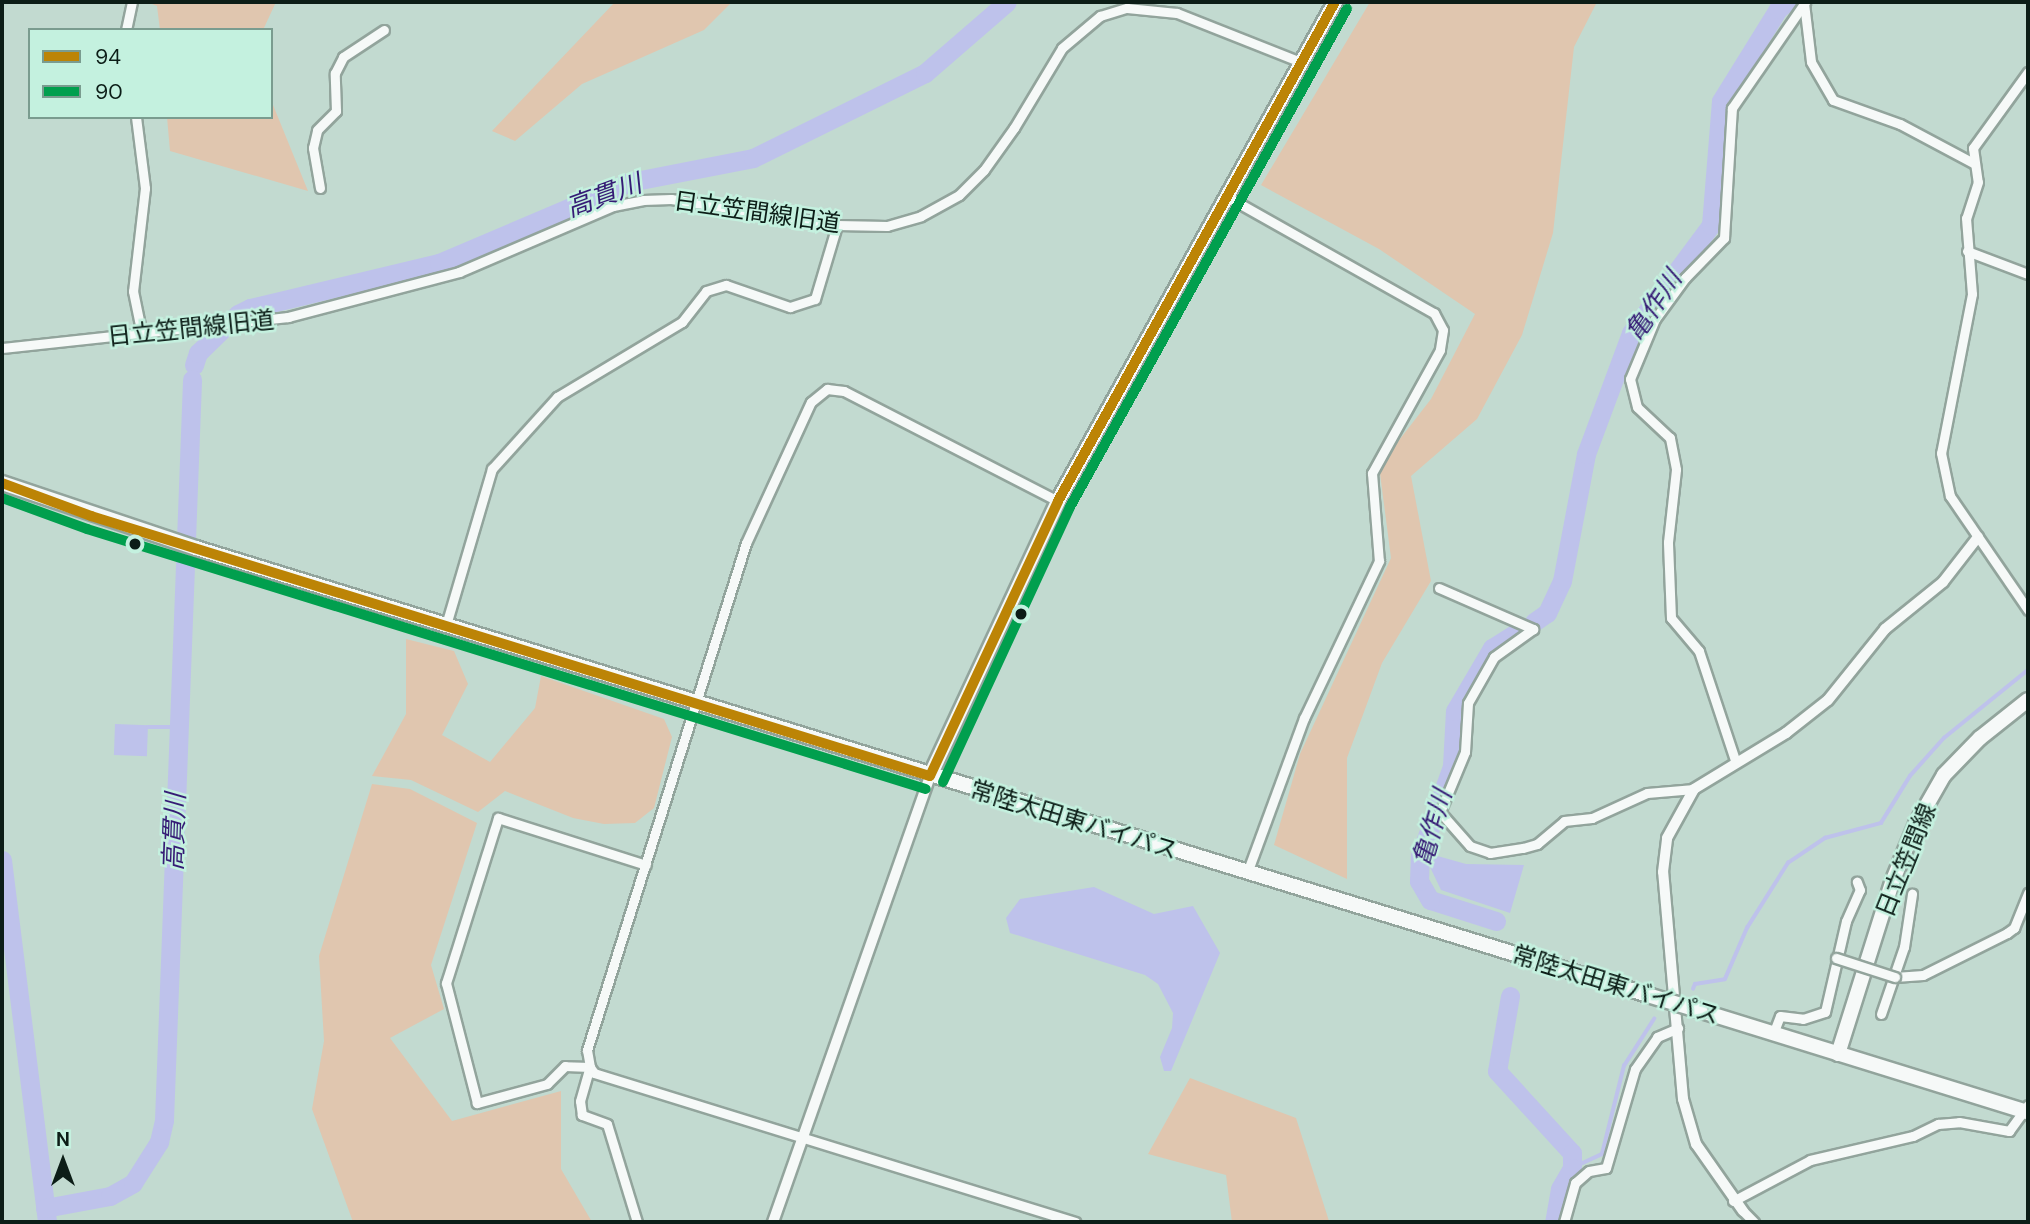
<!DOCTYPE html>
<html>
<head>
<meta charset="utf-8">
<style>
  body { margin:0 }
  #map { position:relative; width:2030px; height:1224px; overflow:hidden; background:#c2dad0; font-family:"DM Sans","Noto Sans JP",sans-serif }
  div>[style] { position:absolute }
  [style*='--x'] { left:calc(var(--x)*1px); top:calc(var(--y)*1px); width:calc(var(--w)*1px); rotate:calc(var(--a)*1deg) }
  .green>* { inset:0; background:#e0c6af }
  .water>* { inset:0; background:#bec2eb; transform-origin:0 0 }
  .stream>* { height:3.5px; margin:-1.75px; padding:0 1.75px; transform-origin:1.75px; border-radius:1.75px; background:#bec2eb }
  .river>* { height:19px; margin:-9.5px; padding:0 9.5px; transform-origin:9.5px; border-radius:9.5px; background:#bec2eb }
  .roads { filter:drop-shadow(2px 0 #92a49c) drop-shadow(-2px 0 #92a49c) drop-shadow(0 2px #92a49c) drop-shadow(0 -2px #92a49c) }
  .minor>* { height:9px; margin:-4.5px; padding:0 4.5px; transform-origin:4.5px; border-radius:4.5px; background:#f6f9f8 }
  .tertiary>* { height:10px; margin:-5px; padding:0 5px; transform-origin:5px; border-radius:5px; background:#f6f9f8 }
  .primary>* { height:14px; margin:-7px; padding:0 7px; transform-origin:7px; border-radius:7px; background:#f6f9f8 }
  .trunk>* { height:14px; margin:-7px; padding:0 7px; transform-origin:7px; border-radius:7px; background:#f6f9f8 }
  .bridges { filter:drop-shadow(2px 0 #92a49c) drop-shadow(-2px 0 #92a49c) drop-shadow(0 2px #92a49c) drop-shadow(0 -2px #92a49c) }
  .minor-bridge>* { height:9px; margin:-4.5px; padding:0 4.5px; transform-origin:4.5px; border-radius:4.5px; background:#f6f9f8 }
  .trunk-bridge>* { height:14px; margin:-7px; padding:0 7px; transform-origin:7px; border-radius:7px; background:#f6f9f8 }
  .bus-1>* { height:10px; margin:-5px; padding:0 5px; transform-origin:5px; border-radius:5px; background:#bc8406 }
  .bus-2>* { height:10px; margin:-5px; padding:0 5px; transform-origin:5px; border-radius:5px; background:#019f4e }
  .dots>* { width:19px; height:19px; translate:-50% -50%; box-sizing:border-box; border:4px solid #c4f1df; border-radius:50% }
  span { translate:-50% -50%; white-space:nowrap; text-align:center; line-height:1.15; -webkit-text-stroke:5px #c4f1df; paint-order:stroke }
  .street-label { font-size:24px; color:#0c1d17 }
  .water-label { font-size:26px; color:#351b75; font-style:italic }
  .frame { position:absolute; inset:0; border:4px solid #0c1d17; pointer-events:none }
  .legend { position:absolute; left:28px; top:28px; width:245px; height:91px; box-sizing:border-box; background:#c4f1df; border:2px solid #7a9c8f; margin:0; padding:9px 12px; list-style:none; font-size:21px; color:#0c1d17 }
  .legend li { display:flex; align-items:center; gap:14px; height:35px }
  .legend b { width:35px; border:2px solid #7a9c8f }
  .north { position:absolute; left:28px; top:1126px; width:70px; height:70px; -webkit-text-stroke:5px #c4f1df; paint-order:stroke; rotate:0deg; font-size:19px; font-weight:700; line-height:28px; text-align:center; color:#0c1d17 }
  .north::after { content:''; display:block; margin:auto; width:24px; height:32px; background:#0c1d17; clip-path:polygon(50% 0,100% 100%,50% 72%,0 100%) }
</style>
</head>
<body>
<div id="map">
  <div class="green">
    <i style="clip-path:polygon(147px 2px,276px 2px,263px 30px,160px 30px,157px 6px)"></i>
    <i style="clip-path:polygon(615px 2px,732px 2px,704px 30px,582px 84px,515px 141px,492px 131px)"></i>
    <i style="clip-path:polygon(1370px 2px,1597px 2px,1574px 47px,1553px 233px,1522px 335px,1477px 419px,1411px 476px,1431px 581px,1382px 663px,1347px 758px,1347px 879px,1274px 845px,1300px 754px,1391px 558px,1379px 466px,1431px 399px,1475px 314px,1379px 249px,1261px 185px)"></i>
    <i style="clip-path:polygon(271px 100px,308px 191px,170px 151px,167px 117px,271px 117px)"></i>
    <i style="clip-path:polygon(406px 639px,454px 651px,468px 684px,442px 735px,490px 762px,535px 708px,541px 676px,664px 719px,672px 737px,654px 808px,635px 823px,604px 824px,573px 818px,505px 791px,478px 812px,411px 780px,372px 776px,406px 714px)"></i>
    <i style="clip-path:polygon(372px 784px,410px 789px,477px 823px,431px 965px,444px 1009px,390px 1038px,452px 1121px,561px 1091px,561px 1169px,592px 1222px,353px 1222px,312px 1109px,324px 1041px,319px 956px)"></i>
    <i style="clip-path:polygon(1190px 1078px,1296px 1118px,1329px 1221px,1334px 1222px,1232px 1222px,1226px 1175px,1148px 1154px)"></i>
  </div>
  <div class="water">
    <i style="left:115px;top:724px;width:33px;height:31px;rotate:2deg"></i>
    <i style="clip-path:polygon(1434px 855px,1466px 864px,1524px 865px,1510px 913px,1441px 890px,1430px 867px)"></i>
    <i style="clip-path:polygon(1094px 887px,1154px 914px,1193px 906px,1220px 953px,1171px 1071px,1164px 1071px,1160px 1057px,1172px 1028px,1173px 1013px,1158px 984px,1145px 975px,1010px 933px,1006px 918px,1020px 899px)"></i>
  </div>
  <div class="stream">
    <i style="--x:148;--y:727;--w:31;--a:0"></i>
    <i style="--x:1693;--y:989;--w:5;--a:-68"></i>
    <i style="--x:1695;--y:984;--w:30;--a:-9"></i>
    <i style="--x:1725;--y:979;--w:56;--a:-66.7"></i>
    <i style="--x:1747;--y:928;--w:77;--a:-57.8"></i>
    <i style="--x:1788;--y:863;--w:45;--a:-34"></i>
    <i style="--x:1825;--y:838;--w:58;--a:-15"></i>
    <i style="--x:1881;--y:823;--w:55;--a:-58.3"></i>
    <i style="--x:1910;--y:776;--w:51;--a:-48.2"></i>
    <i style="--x:1944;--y:738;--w:108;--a:-39"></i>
    <i style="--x:1572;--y:1168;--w:33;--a:-25"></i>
    <i style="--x:1602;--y:1154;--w:91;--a:-76"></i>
    <i style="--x:1624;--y:1066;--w:56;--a:-57.4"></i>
  </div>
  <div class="river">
    <i style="--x:194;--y:365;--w:13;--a:-72"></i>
    <i style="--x:198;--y:353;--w:56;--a:-44.3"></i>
    <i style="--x:238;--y:314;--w:13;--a:-27"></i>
    <i style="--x:250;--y:308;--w:194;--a:-13.4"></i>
    <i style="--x:439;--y:263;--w:207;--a:-23"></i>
    <i style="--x:630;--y:182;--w:125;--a:-11"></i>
    <i style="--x:753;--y:158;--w:192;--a:-26.3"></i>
    <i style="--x:925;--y:73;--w:108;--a:-40.9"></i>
    <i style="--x:1534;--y:622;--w:16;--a:-35"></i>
    <i style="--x:1547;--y:613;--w:35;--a:-65"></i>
    <i style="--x:1562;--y:581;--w:129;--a:-79.3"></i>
    <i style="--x:1586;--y:454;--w:129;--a:-69.6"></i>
    <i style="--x:1631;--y:333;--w:134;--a:-53.5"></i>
    <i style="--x:1711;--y:225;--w:124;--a:-85.4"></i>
    <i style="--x:1721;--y:101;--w:108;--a:-58.2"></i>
    <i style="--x:1778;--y:9;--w:11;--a:-38"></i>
    <i style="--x:2;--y:860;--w:365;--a:82.9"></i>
    <i style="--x:1496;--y:921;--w:69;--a:-162.3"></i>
    <i style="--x:1430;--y:900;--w:22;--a:-120"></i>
    <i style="--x:1419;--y:881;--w:25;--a:-88"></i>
    <i style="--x:1420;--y:856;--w:96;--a:-70.4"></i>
    <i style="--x:1452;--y:766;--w:55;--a:-86.9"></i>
    <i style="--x:1455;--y:711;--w:73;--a:-59.6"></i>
    <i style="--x:1492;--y:648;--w:36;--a:-32"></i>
    <i style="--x:1510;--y:996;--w:76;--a:99.8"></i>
    <i style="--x:1497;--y:1071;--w:111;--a:47.6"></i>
    <i style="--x:1572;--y:1153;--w:15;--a:90"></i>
    <i style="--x:1572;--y:1168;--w:24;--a:120"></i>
    <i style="--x:1560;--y:1189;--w:34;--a:100"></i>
    <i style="--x:45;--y:1208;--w:66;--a:-10.5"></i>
    <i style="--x:110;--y:1196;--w:26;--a:-29"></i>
    <i style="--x:133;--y:1183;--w:49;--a:-57.6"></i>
    <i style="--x:159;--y:1142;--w:23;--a:-77"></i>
    <i style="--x:164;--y:1120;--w:741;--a:-87.83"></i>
  </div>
  <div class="roads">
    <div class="minor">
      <i style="--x:1804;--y:3;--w:59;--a:83.2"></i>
      <i style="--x:1811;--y:62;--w:44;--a:59.9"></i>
      <i style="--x:1833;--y:100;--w:71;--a:19.7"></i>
      <i style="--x:1900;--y:124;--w:83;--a:28.1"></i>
      <i style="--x:126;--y:30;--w:29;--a:-78"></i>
      <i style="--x:2028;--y:72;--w:94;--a:125.9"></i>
      <i style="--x:1973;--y:148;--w:34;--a:82"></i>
      <i style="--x:1978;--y:182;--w:38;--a:108"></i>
      <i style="--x:1966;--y:218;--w:76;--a:85.5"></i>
      <i style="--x:1972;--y:294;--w:162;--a:101"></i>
      <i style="--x:1941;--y:453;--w:44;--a:78.2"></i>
      <i style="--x:1950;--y:496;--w:138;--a:55.6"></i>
      <i style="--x:136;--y:117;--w:72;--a:82.8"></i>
      <i style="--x:145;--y:188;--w:104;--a:96.6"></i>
      <i style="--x:133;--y:291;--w:45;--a:78.4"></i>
      <i style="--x:320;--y:188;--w:41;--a:-99.9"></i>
      <i style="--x:313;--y:148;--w:18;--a:-77"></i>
      <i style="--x:317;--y:130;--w:27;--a:-45"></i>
      <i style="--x:336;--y:111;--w:38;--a:-92"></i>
      <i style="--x:335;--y:73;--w:18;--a:-63"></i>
      <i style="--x:343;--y:57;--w:49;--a:-33.4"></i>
      <i style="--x:1226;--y:196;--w:239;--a:29.4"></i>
      <i style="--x:1434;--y:313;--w:19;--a:62"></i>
      <i style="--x:1443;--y:330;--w:20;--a:99"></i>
      <i style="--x:1440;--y:350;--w:141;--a:118.9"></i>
      <i style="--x:1372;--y:473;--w:88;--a:85.5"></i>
      <i style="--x:1379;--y:561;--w:174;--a:115.5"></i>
      <i style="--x:1304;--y:718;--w:165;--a:110.2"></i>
      <i style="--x:1967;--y:251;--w:65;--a:20.7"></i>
      <i style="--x:2;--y:348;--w:288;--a:-6.2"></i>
      <i style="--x:288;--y:317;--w:177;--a:-14.7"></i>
      <i style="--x:459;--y:272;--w:168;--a:-23.2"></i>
      <i style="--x:613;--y:206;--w:31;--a:-11"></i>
      <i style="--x:643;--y:200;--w:28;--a:-2"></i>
      <i style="--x:671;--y:199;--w:168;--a:8.9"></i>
      <i style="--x:837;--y:225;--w:50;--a:1.1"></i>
      <i style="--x:887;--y:226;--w:35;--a:-16"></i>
      <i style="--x:921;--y:216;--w:43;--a:-28.9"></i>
      <i style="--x:959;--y:195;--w:35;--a:-45"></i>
      <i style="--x:984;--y:170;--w:52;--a:-54.5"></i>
      <i style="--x:1014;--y:128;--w:93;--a:-59"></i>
      <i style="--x:1062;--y:48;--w:50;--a:-40.1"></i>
      <i style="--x:1100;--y:16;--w:28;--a:-17"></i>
      <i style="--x:1127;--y:8;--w:50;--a:5.7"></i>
      <i style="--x:1177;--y:13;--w:133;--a:21.6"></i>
      <i style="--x:1439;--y:588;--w:103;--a:23.6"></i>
      <i style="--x:1533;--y:629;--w:48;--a:144.3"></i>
      <i style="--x:1494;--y:657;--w:53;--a:119.5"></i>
      <i style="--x:1468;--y:703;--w:49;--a:93.5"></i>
      <i style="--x:1465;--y:752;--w:65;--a:112.6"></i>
      <i style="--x:1440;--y:812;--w:45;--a:48.6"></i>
      <i style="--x:1470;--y:846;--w:21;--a:19"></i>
      <i style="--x:1490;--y:853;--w:33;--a:-9"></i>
      <i style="--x:1523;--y:848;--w:15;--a:-16"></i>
      <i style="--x:1537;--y:844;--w:35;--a:-40"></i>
      <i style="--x:1564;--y:821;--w:28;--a:-6"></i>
      <i style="--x:1592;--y:818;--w:60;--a:-24.4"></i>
      <i style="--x:1647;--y:793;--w:47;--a:-4.9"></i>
      <i style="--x:446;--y:625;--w:163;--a:-73.6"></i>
      <i style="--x:492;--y:469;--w:97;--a:-47.9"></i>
      <i style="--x:557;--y:397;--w:146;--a:-31"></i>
      <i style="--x:682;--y:322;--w:39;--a:-52"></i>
      <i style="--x:706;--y:291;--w:21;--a:-17"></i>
      <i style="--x:726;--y:285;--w:68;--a:19"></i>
      <i style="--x:790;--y:307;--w:26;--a:-18"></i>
      <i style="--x:815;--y:299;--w:77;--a:-73.4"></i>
      <i style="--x:1735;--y:760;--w:115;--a:-108.3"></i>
      <i style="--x:1699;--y:651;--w:43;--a:-130.3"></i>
      <i style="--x:1671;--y:618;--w:76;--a:-92.3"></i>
      <i style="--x:1668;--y:542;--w:73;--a:-83.7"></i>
      <i style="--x:1676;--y:469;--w:32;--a:-101"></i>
      <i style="--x:1670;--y:438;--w:45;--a:-136.8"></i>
      <i style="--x:1637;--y:407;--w:29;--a:-104"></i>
      <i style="--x:1630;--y:379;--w:65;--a:-67.4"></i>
      <i style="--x:1655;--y:319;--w:51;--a:-53.8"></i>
      <i style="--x:1685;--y:278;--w:56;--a:-45.7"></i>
      <i style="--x:1724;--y:238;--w:130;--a:-86.5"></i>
      <i style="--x:1732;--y:108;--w:129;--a:-55.4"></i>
      <i style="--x:1895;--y:977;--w:28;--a:-4"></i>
      <i style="--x:1923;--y:975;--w:94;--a:-26.6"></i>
      <i style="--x:2007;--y:933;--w:9;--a:-36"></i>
      <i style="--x:2014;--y:928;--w:38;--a:-68"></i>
      <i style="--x:1881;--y:1014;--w:71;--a:-71.1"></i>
      <i style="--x:1904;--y:947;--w:54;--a:-81.4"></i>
      <i style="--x:1773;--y:1034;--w:19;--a:-69"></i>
      <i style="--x:1780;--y:1016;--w:23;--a:7"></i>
      <i style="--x:1803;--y:1019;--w:23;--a:-18"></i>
      <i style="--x:1825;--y:1012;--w:93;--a:-77"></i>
      <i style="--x:1846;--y:921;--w:34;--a:-66"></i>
      <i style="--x:1860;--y:890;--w:9;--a:-111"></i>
      <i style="--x:590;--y:1067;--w:25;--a:-178"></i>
      <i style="--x:565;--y:1066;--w:25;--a:135"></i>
      <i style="--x:547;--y:1084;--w:73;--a:164.8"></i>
      <i style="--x:477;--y:1103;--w:124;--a:-104.5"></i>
      <i style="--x:446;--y:983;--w:173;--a:-72.5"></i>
      <i style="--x:498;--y:818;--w:155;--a:17.6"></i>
      <i style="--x:590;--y:1067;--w:7;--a:56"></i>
      <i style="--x:594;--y:1073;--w:504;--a:17.21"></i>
      <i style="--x:1733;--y:1201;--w:87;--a:-28"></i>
      <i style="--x:1810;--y:1160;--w:106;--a:-13.1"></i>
      <i style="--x:1913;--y:1136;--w:28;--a:-26"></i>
      <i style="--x:1938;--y:1124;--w:21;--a:-5"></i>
      <i style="--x:1959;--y:1122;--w:51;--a:10.2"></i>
      <i style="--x:2009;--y:1131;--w:32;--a:-54"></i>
      <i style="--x:1743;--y:1211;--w:16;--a:45"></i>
      <i style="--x:637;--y:1222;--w:102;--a:-107"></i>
      <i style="--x:607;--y:1124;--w:27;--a:-160"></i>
      <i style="--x:582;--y:1115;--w:14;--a:-98"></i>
      <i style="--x:580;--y:1101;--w:35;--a:-74"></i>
      <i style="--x:590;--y:1067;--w:17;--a:-100"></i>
      <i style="--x:587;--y:1050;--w:531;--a:-72.59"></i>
      <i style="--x:746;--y:543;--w:155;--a:-65.3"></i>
      <i style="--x:811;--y:402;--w:21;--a:-39"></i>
      <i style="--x:827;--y:389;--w:17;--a:7"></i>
      <i style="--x:844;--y:391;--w:241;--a:27.2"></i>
      <i style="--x:1564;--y:1222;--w:41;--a:-74.2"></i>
      <i style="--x:1575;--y:1183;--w:18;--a:-41"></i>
      <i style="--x:1589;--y:1171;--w:17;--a:-10"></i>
      <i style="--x:1606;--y:1168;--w:103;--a:-73.7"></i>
      <i style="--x:1635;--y:1069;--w:39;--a:-55"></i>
      <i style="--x:1657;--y:1037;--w:23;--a:-23"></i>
    </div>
    <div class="tertiary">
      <i style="--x:1743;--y:1211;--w:82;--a:-125"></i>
      <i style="--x:1696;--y:1144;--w:47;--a:-106.1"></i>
      <i style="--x:1683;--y:1099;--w:228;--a:-95"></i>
      <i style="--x:1663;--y:872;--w:34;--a:-83"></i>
      <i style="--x:1667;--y:838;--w:56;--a:-61.1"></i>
      <i style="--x:1694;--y:789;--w:108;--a:-31.3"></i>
      <i style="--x:1786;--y:733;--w:53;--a:-38.2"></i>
      <i style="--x:1828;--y:700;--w:91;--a:-51.2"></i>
      <i style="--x:1885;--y:629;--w:75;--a:-39"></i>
      <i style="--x:1943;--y:582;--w:57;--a:-52.1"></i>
      <i style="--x:773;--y:1222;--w:473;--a:-70.6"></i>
    </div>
    <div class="primary">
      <i style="--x:930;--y:776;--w:303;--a:-65"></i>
      <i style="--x:1058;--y:501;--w:571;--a:-60.96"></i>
      <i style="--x:1838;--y:1054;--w:182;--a:-72.5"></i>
      <i style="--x:1893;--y:880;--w:61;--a:-67.7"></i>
      <i style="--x:1916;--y:824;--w:56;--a:-60.3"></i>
      <i style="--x:1944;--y:775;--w:52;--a:-45.8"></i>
      <i style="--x:1980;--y:738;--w:61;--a:-38.4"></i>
    </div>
    <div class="trunk">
      <i style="--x:2;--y:483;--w:205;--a:18.5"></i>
      <i style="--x:196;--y:548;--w:1522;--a:17.11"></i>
      <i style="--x:1701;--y:1011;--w:342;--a:17.2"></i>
    </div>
  </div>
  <div class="bridges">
    <div class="minor-bridge">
      <i style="--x:1836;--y:958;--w:62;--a:17.9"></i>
    </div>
    <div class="trunk-bridge">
      <i style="--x:1651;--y:996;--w:52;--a:16.7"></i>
    </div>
  </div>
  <div class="bus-1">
    <i style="--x:2;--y:483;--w:95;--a:20.3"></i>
    <i style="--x:91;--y:516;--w:878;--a:17.22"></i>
    <i style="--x:930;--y:776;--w:303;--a:-65"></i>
    <i style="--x:1058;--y:501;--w:571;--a:-60.96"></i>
  </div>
  <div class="bus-2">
    <i style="--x:2;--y:498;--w:90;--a:20"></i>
    <i style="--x:87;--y:529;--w:878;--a:17.22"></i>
    <i style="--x:943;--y:782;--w:303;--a:-65.2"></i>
    <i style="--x:1070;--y:507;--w:570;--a:-60.92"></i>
  </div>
  <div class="dots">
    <i style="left:135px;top:544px;background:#0c1d17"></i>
    <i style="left:1021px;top:614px;background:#0c1d17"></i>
  </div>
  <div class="street-label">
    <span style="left:757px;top:212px;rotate:8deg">日立笠間線旧道</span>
    <span style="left:191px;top:328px;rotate:-6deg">日立笠間線旧道</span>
    <span style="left:1074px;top:820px;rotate:17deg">常陸太田東バイパス</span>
    <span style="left:1906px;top:860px;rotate:-68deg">日立笠間線</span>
    <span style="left:1616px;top:985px;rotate:17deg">常陸太田東バイパス</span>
  </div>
  <div class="water-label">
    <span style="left:604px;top:196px;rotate:-20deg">高貫川</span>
    <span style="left:1654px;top:306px;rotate:-56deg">亀作川</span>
    <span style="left:1433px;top:828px;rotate:-74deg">亀作川</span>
    <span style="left:175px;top:832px;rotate:-88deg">高貫川</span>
  </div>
  <div class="frame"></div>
  <ul class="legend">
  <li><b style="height:9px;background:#bc8406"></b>94</li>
  <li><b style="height:9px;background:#019f4e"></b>90</li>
  </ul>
  <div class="north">N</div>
</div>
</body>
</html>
